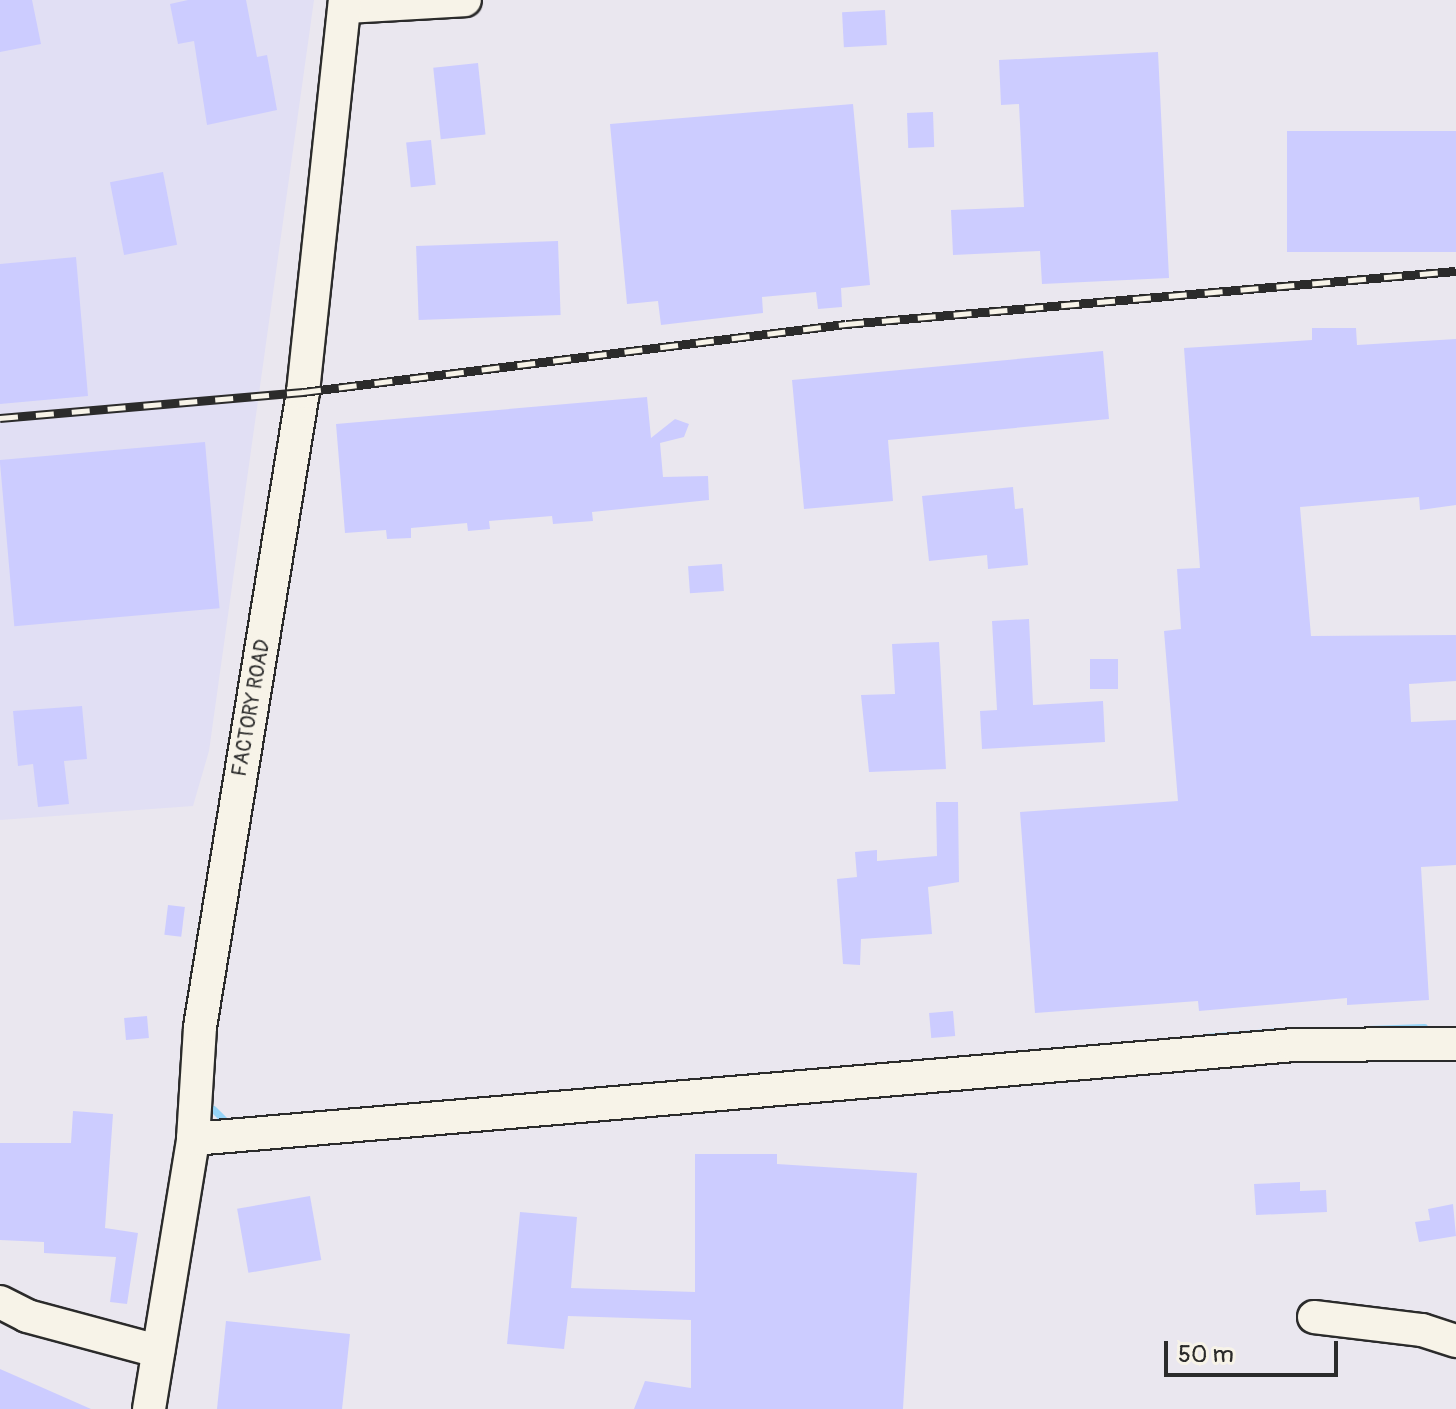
<!DOCTYPE html>
<html>
<head>
<meta charset="utf-8">
<style>
  body { margin:0 }
  #map { position:relative; width:1456px; height:1409px; overflow:hidden; background:#eae7ef; font-family:Pangolin,sans-serif }
  div>[style] { position:absolute }
  [style*='--x'] { left:calc(var(--x)*1px); top:calc(var(--y)*1px); width:calc(var(--w)*1px); rotate:calc(var(--a)*1deg) }
  .built>* { inset:0; background:#e1dff4 }
  .stream>* { height:7px; margin:-3.5px; padding:0 3.5px; transform-origin:3.5px; border-radius:3.5px; background:#96d4f7 }
  .building>* { inset:0; background:#ccf; transform-origin:0 0 }
  .roads { filter:drop-shadow(2px 0 #2b2b2b) drop-shadow(-2px 0 #2b2b2b) drop-shadow(0 2px #2b2b2b) drop-shadow(0 -2px #2b2b2b) }
  .minor>* { height:32px; margin:-16px; padding:0 16px; transform-origin:16px; border-radius:16px; background:#f7f3e8 }
  .rail>* { height:9px; margin-top:-4.5px; transform-origin:0; background:repeating-linear-gradient(90deg,#f7f3e8 0 18px,#2b2b2b 0 36px); box-sizing:border-box; border-block:2px solid #2b2b2b }
  span { translate:-50% -50%; white-space:nowrap; text-align:center; line-height:1.15; -webkit-text-stroke:7px #f7f3e8; paint-order:stroke }
  .street-label { font-size:20px; color:#2b2b2b }
  .scale { position:absolute; left:1164px; top:1341px; width:174px; height:36px; box-sizing:border-box; border:4px solid #2b2b2b; border-top:0; padding-left:10px; font-size:24px; line-height:28px; white-space:nowrap; color:#2b2b2b; -webkit-text-stroke:6px #f7f3e8; paint-order:stroke }
</style>
</head>
<body>
<div id="map">
  <div class="built">
    <i style="clip-path:polygon(0 0,314px 0,209px 751px,193px 806px,0 820px)"></i>
  </div>
  <div class="stream">
    <i style="--x:1368;--y:1029;--w:56;--a:-2"></i>
    <i style="--x:1205;--y:1037;--w:75;--a:-4.6"></i>
    <i style="--x:213;--y:1109;--w:21;--a:45"></i>
  </div>
  <div class="building">
    <i style="clip-path:polygon(0 0,32px 0,41px 44px,0 52px)"></i>
    <i style="clip-path:polygon(188px 0,246px 0,257px 57px,267px 55px,277px 110px,207px 125px,194px 41px,178px 44px,170px 4px)"></i>
    <i style="left:885px;top:10px;width:35px;height:43px;rotate:87deg"></i>
    <i style="clip-path:polygon(1158px 52px,1169px 278px,1042px 284px,1040px 251px,953px 255px,951px 210px,1024px 207px,1019px 104px,1001px 105px,999px 60px)"></i>
    <i style="left:478px;top:63px;width:72px;height:45px;rotate:84deg"></i>
    <i style="clip-path:polygon(853px 104px,870px 285px,841px 288px,842px 307px,818px 309px,816px 292px,762px 297px,763px 313px,661px 325px,658px 301px,627px 304px,610px 124px)"></i>
    <i style="left:933px;top:112px;width:35px;height:26px;rotate:88deg"></i>
    <i style="left:1287px;top:131px;width:169px;height:121px"></i>
    <i style="left:431px;top:140px;width:45px;height:25px;rotate:84deg"></i>
    <i style="left:163px;top:172px;width:74px;height:54px;rotate:79deg"></i>
    <i style="left:558px;top:241px;width:74px;height:142px;rotate:88deg"></i>
    <i style="clip-path:polygon(76px 257px,88px 396px,0 404px,0 264px)"></i>
    <i style="clip-path:polygon(1312px 328px,1356px 328px,1357px 345px,1456px 339px,1456px 505px,1420px 510px,1419px 497px,1300px 507px,1311px 636px,1456px 635px,1456px 681px,1409px 684px,1411px 722px,1456px 720px,1456px 865px,1421px 867px,1429px 1000px,1347px 1005px,1347px 998px,1199px 1011px,1198px 1001px,1035px 1013px,1020px 812px,1178px 801px,1164px 631px,1181px 629px,1177px 569px,1200px 568px,1184px 348px,1312px 340px)"></i>
    <i style="clip-path:polygon(1103px 351px,1109px 419px,888px 440px,893px 501px,804px 509px,792px 380px)"></i>
    <i style="clip-path:polygon(647px 397px,651px 438px,675px 419px,689px 424px,684px 437px,660px 443px,663px 477px,708px 476px,709px 500px,592px 512px,593px 521px,553px 524px,552px 516px,489px 521px,490px 529px,468px 531px,467px 523px,411px 528px,411px 538px,387px 539px,386px 530px,345px 533px,336px 424px)"></i>
    <i style="left:205px;top:442px;width:167px;height:206px;rotate:85deg"></i>
    <i style="clip-path:polygon(1013px 487px,1015px 509px,1023px 508px,1028px 565px,988px 569px,987px 555px,929px 561px,922px 496px)"></i>
    <i style="left:722px;top:564px;width:27px;height:34px;rotate:86deg"></i>
    <i style="clip-path:polygon(1029px 619px,1033px 705px,1103px 701px,1105px 742px,982px 749px,980px 711px,997px 710px,992px 621px)"></i>
    <i style="clip-path:polygon(939px 642px,946px 769px,869px 772px,861px 695px,895px 694px,892px 644px)"></i>
    <i style="left:1090px;top:659px;width:28px;height:30px"></i>
    <i style="clip-path:polygon(82px 706px,87px 759px,64px 761px,69px 804px,38px 807px,33px 764px,18px 766px,13px 711px)"></i>
    <i style="clip-path:polygon(936px 802px,958px 802px,959px 882px,928px 887px,932px 934px,861px 939px,860px 965px,843px 964px,837px 879px,857px 877px,855px 852px,877px 850px,877px 861px,937px 856px)"></i>
    <i style="left:168px;top:905px;width:17px;height:30px;rotate:7deg"></i>
    <i style="left:953px;top:1011px;width:25px;height:24px;rotate:85deg"></i>
    <i style="left:147px;top:1016px;width:22px;height:23px;rotate:85deg"></i>
    <i style="clip-path:polygon(73px 1111px,113px 1114px,105px 1228px,138px 1233px,127px 1304px,110px 1302px,116px 1257px,44px 1253px,44px 1242px,0 1240px,0 1143px,71px 1143px)"></i>
    <i style="clip-path:polygon(695px 1154px,777px 1154px,777px 1164px,917px 1173px,903px 1409px,634px 1409px,645px 1381px,691px 1388px,691px 1320px,568px 1316px,564px 1349px,507px 1344px,520px 1212px,577px 1217px,571px 1288px,695px 1292px)"></i>
    <i style="clip-path:polygon(1300px 1182px,1300px 1191px,1326px 1190px,1327px 1212px,1256px 1215px,1254px 1184px)"></i>
    <i style="left:310px;top:1196px;width:65px;height:74px;rotate:80deg"></i>
    <i style="clip-path:polygon(1453px 1204px,1456px 1236px,1419px 1242px,1415px 1222px,1430px 1220px,1428px 1209px)"></i>
    <i style="clip-path:polygon(226px 1321px,350px 1334px,342px 1409px,217px 1409px)"></i>
    <i style="clip-path:polygon(0 1369px,91px 1409px,0 1409px)"></i>
  </div>
  <div class="roads">
    <div class="minor">
      <i style="--x:345;--y:7;--w:120;--a:-3.3"></i>
      <i style="--x:193;--y:1139;--w:1106;--a:-4.88"></i>
      <i style="--x:1295;--y:1045;--w:161;--a:-0.4"></i>
      <i style="--x:0;--y:1302;--w:30;--a:27"></i>
      <i style="--x:27;--y:1316;--w:136;--a:15"></i>
      <i style="--x:1314;--y:1317;--w:109;--a:6.9"></i>
      <i style="--x:1422;--y:1330;--w:36;--a:18"></i>
      <i style="--x:149;--y:1409;--w:274;--a:-80.7"></i>
      <i style="--x:193;--y:1139;--w:112;--a:-86.4"></i>
      <i style="--x:200;--y:1027;--w:643;--a:-80.79"></i>
      <i style="--x:303;--y:392;--w:394;--a:-83.9"></i>
    </div>
  </div>
  <div class="rail">
    <i style="--x:0;--y:418;--w:304;--a:-4.9"></i>
    <i style="--x:303;--y:392;--w:547;--a:-7.14"></i>
    <i style="--x:846;--y:324;--w:612;--a:-4.97"></i>
  </div>
  <div class="street-label">
    <span style="left:251px;top:708px;rotate:-80deg">FACTORY ROAD</span>
  </div>
  <div class="scale">50 m</div>
</div>
</body>
</html>
